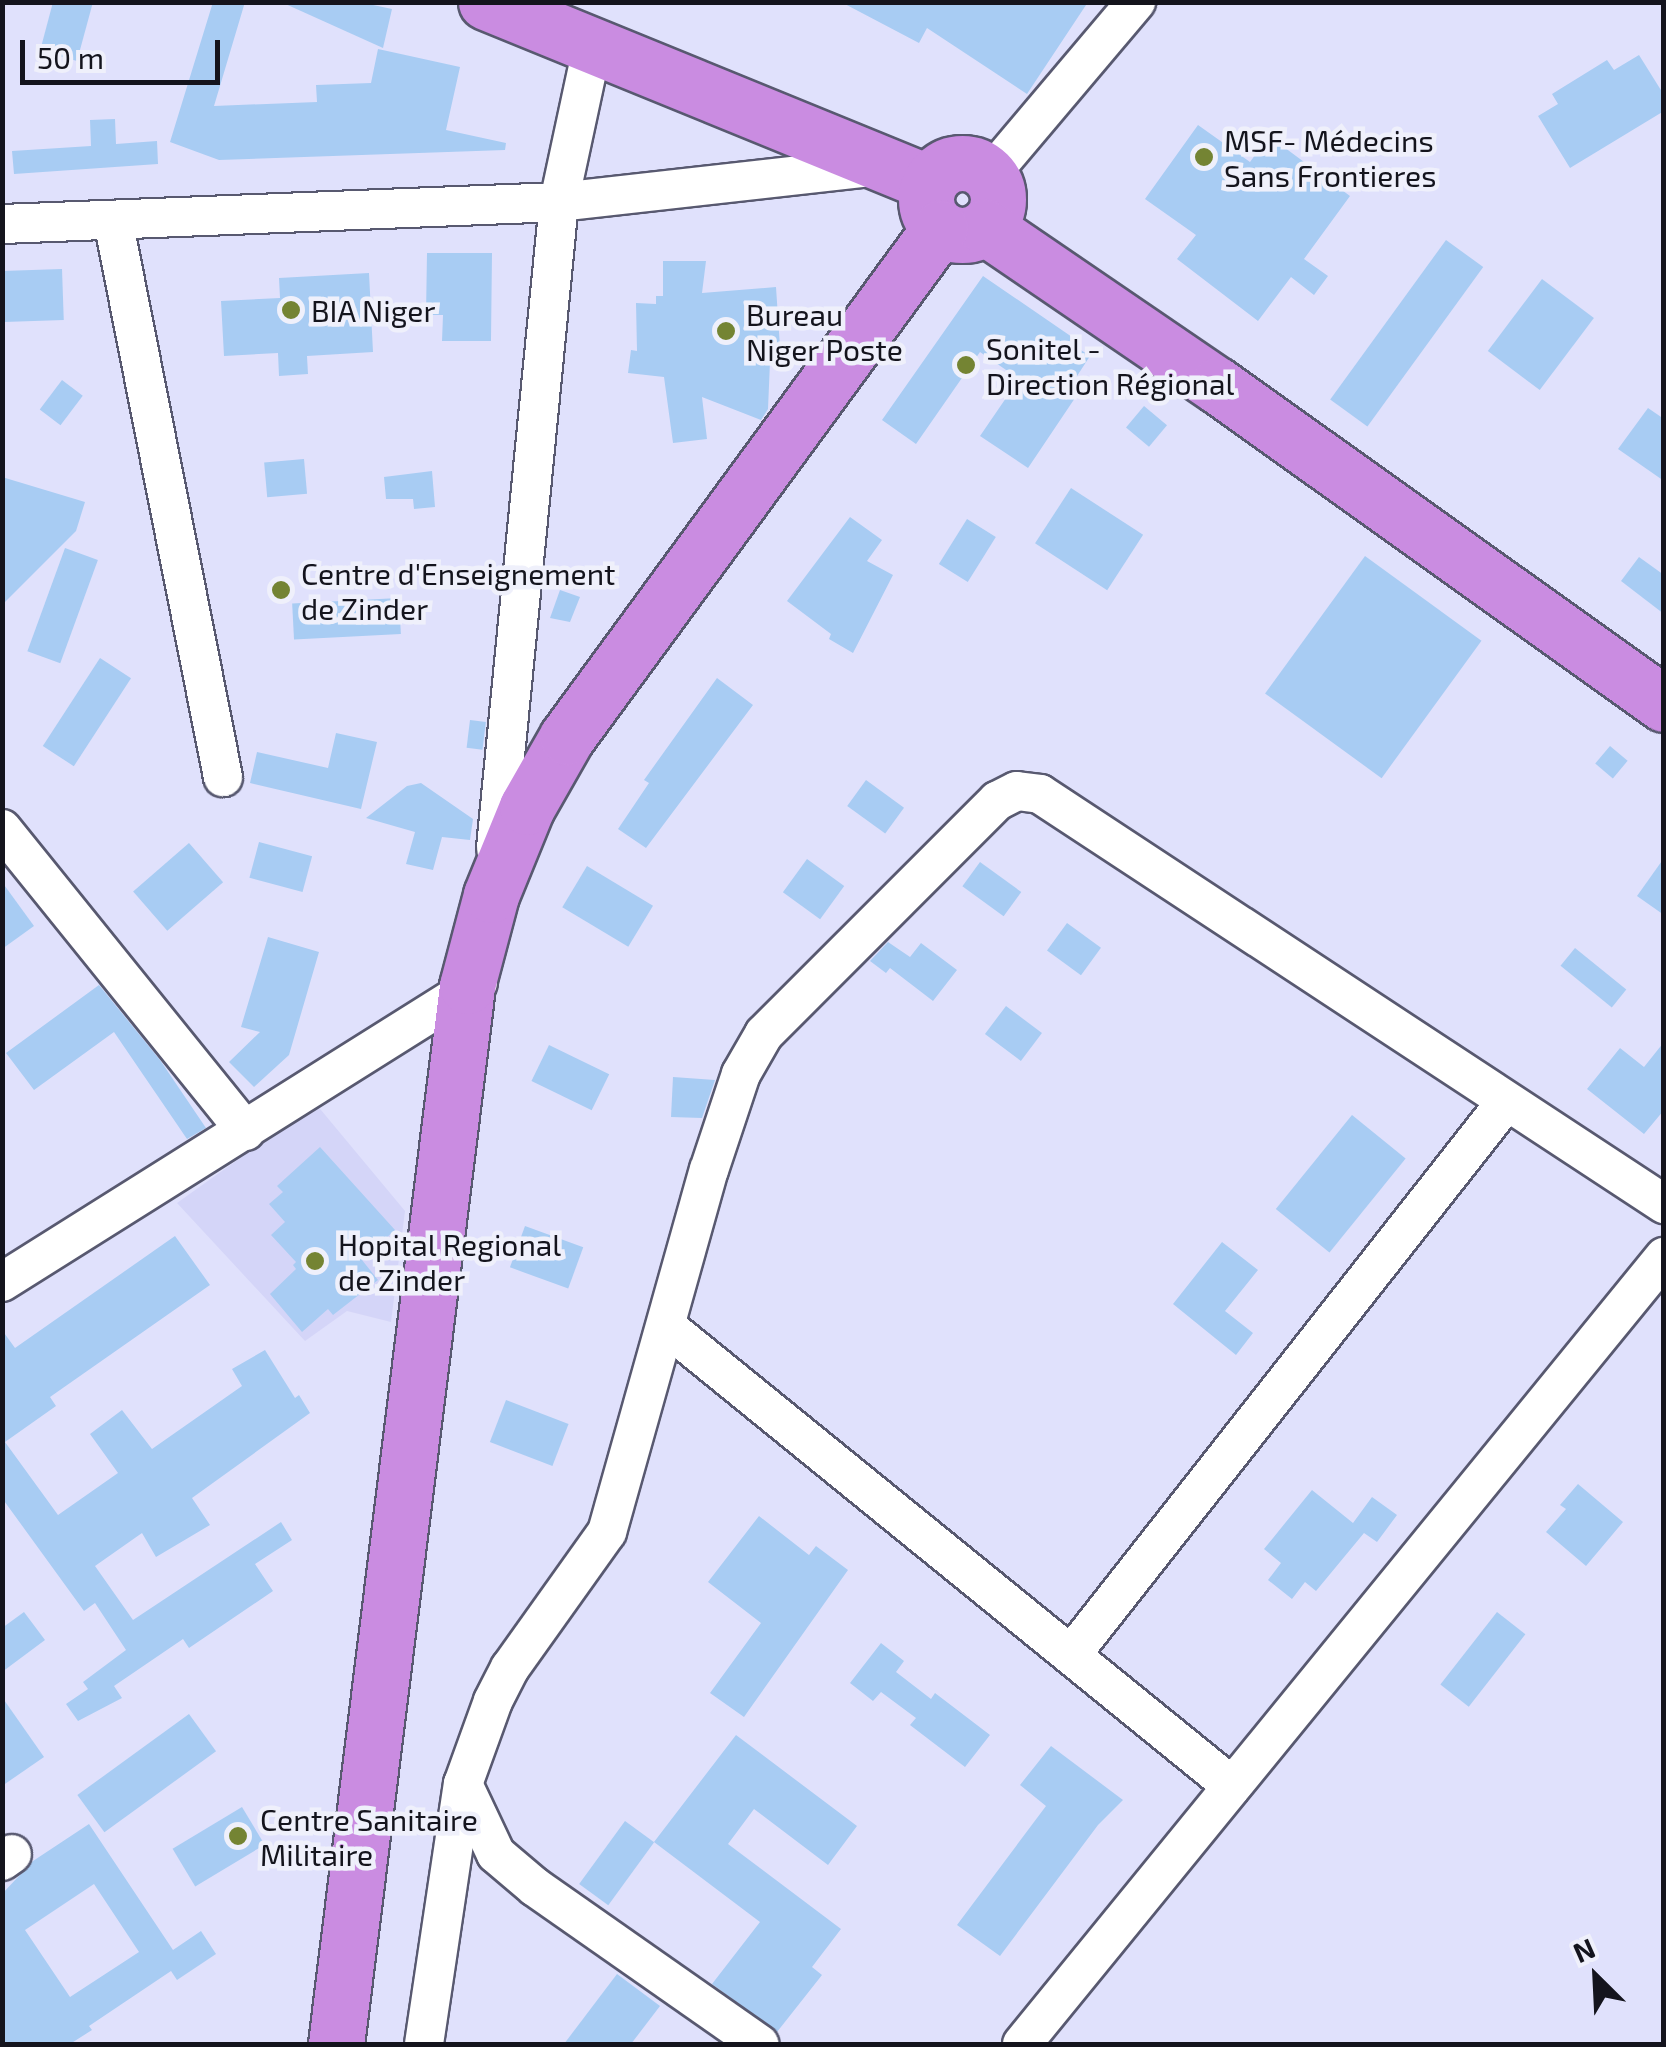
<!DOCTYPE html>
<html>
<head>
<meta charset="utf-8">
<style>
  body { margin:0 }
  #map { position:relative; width:1666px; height:2047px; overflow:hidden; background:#e0e1fc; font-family:"Exo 2",sans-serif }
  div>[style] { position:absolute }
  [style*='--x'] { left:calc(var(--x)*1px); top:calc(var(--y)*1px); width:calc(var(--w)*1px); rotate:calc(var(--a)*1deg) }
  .built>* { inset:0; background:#d4d5f8 }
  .building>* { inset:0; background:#a8ccf3; transform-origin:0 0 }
  .roads { filter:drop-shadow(2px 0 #585970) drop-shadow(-2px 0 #585970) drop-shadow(0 2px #585970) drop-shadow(0 -2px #585970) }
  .minor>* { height:38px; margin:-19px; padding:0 19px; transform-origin:19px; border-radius:19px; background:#fff }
  .highway>* { height:55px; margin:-27.5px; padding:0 27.5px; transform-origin:27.5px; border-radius:27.5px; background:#ca8ce1 }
  .highway>.ring { margin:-27.5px; padding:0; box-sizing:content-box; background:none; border:55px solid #ca8ce1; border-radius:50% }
  .dots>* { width:28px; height:28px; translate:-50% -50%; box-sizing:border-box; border:5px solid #eff0fb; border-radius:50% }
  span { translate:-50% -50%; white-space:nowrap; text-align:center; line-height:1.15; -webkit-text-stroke:9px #eff0fb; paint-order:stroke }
  .poi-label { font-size:30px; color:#14141d }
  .left { translate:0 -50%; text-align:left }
  .frame { position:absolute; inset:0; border:5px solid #14141d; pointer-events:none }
  .north { position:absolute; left:1546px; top:1927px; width:100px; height:100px; -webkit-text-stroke:8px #eff0fb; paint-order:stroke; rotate:336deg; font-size:28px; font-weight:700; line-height:40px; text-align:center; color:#14141d }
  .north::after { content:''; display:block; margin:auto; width:35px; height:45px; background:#14141d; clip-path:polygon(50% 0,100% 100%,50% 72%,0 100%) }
  .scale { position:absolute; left:20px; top:40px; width:200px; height:45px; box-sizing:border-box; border:5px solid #14141d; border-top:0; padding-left:12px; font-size:30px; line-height:35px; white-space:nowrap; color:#14141d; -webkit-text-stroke:8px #eff0fb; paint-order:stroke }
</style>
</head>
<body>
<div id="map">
  <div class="built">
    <i style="clip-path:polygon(316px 1104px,405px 1211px,391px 1322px,347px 1311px,305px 1341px,177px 1203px)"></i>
  </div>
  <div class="building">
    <i style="clip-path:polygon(53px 2px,93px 2px,77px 61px,40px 51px)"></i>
    <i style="clip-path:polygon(213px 2px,245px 2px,214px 106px,317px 102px,316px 85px,371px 83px,378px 49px,460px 67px,446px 130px,506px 143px,505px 150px,219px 160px,170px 142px)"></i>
    <i style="clip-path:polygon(281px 2px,359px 2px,392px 9px,383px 48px)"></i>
    <i style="clip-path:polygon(841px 2px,1088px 2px,1027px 94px,927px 28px,919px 43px)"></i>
    <i style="clip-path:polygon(1639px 55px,1664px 95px,1664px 111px,1570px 168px,1538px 116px,1558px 104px,1552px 94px,1607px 60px,1614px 70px)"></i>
    <i style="clip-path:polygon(115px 119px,116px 144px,157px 141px,158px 164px,14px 174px,12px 151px,91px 146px,90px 120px)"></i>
    <i style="clip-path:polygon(1198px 125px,1250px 162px,1269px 136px,1350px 196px,1304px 259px,1328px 276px,1314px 295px,1291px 277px,1258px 321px,1177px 259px,1196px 235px,1145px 199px)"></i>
    <i style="left:1446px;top:240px;width:46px;height:197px;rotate:36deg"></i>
    <i style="clip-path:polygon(427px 253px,492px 253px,491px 341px,442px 341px,443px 315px,426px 315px)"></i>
    <i style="clip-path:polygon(663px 261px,706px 261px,702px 293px,776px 287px,781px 362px,770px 362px,768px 409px,761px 420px,702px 397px,707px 439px,673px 443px,664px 377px,628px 373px,631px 350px,637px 351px,636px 303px,656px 304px,656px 296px,663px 296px)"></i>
    <i style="left:62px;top:269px;width:51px;height:60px;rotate:88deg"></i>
    <i style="clip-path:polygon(369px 273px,373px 352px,307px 356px,308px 374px,279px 376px,278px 353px,224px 356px,221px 301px,280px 298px,279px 278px)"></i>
    <i style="clip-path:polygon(983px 276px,1072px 337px,1069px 342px,1090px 356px,1066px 393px,1075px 398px,1028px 468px,980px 436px,1019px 379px,980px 352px,916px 444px,882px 420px)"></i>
    <i style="left:1542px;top:279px;width:65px;height:90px;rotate:37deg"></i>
    <i style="left:62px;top:380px;width:26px;height:37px;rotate:37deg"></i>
    <i style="left:1144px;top:406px;width:30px;height:28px;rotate:40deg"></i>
    <i style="clip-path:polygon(1648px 408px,1664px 419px,1664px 481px,1618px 449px)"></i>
    <i style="left:304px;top:459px;width:35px;height:40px;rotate:85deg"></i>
    <i style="clip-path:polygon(432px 471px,435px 507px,414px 509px,413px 499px,386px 499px,384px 477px)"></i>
    <i style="clip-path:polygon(2px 477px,85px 502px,76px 531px,2px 605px)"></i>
    <i style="left:1071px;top:488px;width:86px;height:66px;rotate:33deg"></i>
    <i style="clip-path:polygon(850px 517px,882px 540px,867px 561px,893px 575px,853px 653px,829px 639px,831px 634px,787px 601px)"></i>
    <i style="left:967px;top:519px;width:34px;height:53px;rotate:32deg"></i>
    <i style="left:65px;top:548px;width:35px;height:110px;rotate:20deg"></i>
    <i style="left:1365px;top:556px;width:144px;height:170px;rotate:36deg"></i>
    <i style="clip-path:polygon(1639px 557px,1664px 575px,1664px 614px,1621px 581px)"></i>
    <i style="clip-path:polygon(560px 590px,580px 597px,570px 622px,550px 618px)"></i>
    <i style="left:399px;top:598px;width:36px;height:107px;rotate:87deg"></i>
    <i style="left:100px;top:658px;width:37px;height:105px;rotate:33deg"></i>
    <i style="clip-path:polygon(717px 678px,753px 705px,646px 848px,618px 829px,649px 783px,644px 780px)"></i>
    <i style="left:470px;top:720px;width:16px;height:28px;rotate:7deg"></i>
    <i style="clip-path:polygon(336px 733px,377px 742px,361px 809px,250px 783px,257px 752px,328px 768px)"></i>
    <i style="left:1610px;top:746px;width:23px;height:23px;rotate:40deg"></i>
    <i style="left:866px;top:780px;width:47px;height:32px;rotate:36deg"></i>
    <i style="clip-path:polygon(421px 783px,473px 819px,470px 840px,442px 837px,433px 870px,406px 864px,415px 832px,366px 818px,407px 786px)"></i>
    <i style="left:259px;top:842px;width:55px;height:37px;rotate:15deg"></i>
    <i style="left:189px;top:843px;width:52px;height:74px;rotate:49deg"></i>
    <i style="clip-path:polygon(1664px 858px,1664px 915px,1637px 896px)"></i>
    <i style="left:807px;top:859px;width:46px;height:41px;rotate:36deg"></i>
    <i style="left:980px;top:862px;width:51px;height:30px;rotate:36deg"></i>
    <i style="left:587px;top:866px;width:77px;height:48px;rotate:31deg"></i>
    <i style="clip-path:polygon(2px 882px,34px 926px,2px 949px)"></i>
    <i style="left:1067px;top:923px;width:42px;height:34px;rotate:36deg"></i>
    <i style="clip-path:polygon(268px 937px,319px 952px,289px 1055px,254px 1087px,229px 1062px,260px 1032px,241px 1027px)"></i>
    <i style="clip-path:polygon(888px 942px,910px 957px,921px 943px,957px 970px,933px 1001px,890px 968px,886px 973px,870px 961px)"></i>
    <i style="left:1575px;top:948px;width:66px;height:23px;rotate:39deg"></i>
    <i style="clip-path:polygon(99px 985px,160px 1060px,206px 1128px,187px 1139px,114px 1032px,34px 1090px,6px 1053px)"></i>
    <i style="left:1006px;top:1006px;width:45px;height:35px;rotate:37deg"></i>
    <i style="clip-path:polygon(1664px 1042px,1664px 1110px,1644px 1134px,1587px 1089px,1620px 1048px,1644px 1067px)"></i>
    <i style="left:549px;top:1045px;width:67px;height:40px;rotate:26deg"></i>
    <i style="clip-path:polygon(673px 1077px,715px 1080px,702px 1118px,671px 1117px)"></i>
    <i style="left:1352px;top:1115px;width:69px;height:121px;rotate:39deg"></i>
    <i style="clip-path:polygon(320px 1147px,395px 1230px,362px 1260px,378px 1280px,333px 1315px,328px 1309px,302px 1332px,270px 1294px,296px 1269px,293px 1265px,296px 1262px,271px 1235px,285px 1222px,269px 1204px,283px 1192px,277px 1186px)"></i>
    <i style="left:525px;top:1226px;width:62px;height:44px;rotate:20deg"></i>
    <i style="clip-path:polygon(175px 1236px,210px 1285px,50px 1397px,56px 1406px,5px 1442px,58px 1515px,118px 1473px,90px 1434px,122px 1410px,152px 1449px,242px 1386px,232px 1369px,265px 1350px,295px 1398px,299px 1395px,310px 1413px,192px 1498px,210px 1525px,156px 1557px,142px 1533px,95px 1566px,133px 1620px,281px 1522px,292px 1540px,255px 1564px,273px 1591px,189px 1648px,183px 1639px,114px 1686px,122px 1698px,78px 1721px,66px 1704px,88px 1689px,83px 1682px,126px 1650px,95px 1603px,84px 1611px,2px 1498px,2px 1330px,15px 1348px)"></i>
    <i style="clip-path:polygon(1222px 1242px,1258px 1270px,1225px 1311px,1253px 1333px,1236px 1355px,1173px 1304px)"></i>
    <i style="left:506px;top:1400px;width:67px;height:45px;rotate:21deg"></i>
    <i style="clip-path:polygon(1578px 1484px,1623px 1522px,1586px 1566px,1546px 1532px,1566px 1509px,1560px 1505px)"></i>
    <i style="clip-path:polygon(1312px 1490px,1353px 1523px,1372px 1497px,1397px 1515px,1377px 1542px,1364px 1533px,1316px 1591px,1305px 1582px,1292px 1599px,1268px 1580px,1281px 1563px,1264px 1549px)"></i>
    <i style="clip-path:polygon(759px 1516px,809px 1555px,816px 1546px,848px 1570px,744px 1717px,710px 1693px,761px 1623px,708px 1582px)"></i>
    <i style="clip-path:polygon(24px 1612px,45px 1640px,2px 1672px,2px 1628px)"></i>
    <i style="left:1497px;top:1612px;width:36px;height:92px;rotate:38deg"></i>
    <i style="clip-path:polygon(881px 1643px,904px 1661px,896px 1672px,931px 1699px,935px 1693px,990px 1735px,965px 1767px,910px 1725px,916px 1718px,881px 1692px,873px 1701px,850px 1683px)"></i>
    <i style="clip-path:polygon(2px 1697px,44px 1757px,2px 1786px)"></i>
    <i style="left:189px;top:1714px;width:46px;height:138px;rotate:54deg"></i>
    <i style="clip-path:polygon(736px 1735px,857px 1826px,828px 1865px,754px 1809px,728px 1844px,841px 1929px,812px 1967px,822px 1975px,777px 2032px,712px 1984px,760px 1922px,654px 1842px)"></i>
    <i style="clip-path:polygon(1051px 1746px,1123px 1800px,1098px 1825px,1000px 1956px,957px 1925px,1046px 1806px,1020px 1785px)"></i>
    <i style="left:242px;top:1807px;width:44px;height:81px;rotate:59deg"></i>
    <i style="left:625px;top:1821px;width:36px;height:78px;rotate:36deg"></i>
    <i style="clip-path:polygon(evenodd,89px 1824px,173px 1950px,201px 1931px,216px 1954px,177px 1980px,171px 1971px,89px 2026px,92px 2030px,70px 2044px,2px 2044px,2px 1894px,33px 1861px,89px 1824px,94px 1884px,139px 1952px,70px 1997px,25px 1930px,94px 1884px)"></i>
    <i style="clip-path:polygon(617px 1974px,660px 2006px,631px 2044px,564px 2044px)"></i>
  </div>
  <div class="roads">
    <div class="minor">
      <i style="--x:989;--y:176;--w:228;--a:-49.8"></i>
      <i style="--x:113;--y:220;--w:568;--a:78.83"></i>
      <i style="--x:2;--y:224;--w:557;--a:-2.26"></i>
      <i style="--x:559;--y:202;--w:321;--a:-6.4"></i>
      <i style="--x:2;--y:829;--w:388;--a:51.1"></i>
      <i style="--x:496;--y:848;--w:649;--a:-84.43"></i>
      <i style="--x:559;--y:202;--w:157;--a:-77.9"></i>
      <i style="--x:2;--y:1282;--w:562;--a:-32.14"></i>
      <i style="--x:667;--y:1327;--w:728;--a:39.09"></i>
      <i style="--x:1071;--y:1655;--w:702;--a:-51.82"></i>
      <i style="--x:463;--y:1784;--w:77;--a:64.8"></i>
      <i style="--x:496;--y:1854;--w:51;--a:40.2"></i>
      <i style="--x:535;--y:1887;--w:274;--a:35"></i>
      <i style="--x:2;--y:1861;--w:12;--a:-35"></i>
      <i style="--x:424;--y:2044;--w:263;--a:-81.5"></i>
      <i style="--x:463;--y:1784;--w:88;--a:-70.1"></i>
      <i style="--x:493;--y:1701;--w:37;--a:-63"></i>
      <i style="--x:510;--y:1668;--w:167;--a:-54.5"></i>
      <i style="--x:607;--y:1532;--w:376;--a:-74.3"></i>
      <i style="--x:709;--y:1170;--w:101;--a:-71.6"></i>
      <i style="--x:741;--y:1074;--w:46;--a:-60.1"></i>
      <i style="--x:764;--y:1034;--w:330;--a:-45"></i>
      <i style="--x:997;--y:801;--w:22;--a:-27"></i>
      <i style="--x:1017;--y:791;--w:23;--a:7"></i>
      <i style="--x:1040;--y:794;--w:747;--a:33.31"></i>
      <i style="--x:1022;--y:2044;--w:1016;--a:-50.79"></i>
    </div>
    <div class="highway">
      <i style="--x:486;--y:2;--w:479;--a:22.2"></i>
      <i class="ring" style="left:926px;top:163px;width:17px;height:17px"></i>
      <i style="--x:985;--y:227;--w:281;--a:34.3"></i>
      <i style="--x:1217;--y:385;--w:549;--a:35.51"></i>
      <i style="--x:336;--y:2044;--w:1066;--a:-82.94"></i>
      <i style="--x:467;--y:986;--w:94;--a:-75.2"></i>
      <i style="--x:491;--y:895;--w:95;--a:-67.8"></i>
      <i style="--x:527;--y:807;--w:81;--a:-60.3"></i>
      <i style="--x:567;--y:737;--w:631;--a:-53.77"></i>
    </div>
  </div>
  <div class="dots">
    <i style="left:1204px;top:157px;background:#748433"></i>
    <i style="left:291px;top:310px;background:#748433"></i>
    <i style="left:726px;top:331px;background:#748433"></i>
    <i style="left:966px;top:365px;background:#748433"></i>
    <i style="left:281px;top:590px;background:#748433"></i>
    <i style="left:315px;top:1261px;background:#748433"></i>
    <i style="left:238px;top:1836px;background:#748433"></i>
  </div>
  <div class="poi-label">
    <span class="left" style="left:1224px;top:157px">MSF- Médecins<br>Sans Frontieres</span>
    <span class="left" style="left:311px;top:310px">BIA Niger</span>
    <span class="left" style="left:746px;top:331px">Bureau<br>Niger Poste</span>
    <span class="left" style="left:986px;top:365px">Sonitel -<br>Direction Régional</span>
    <span class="left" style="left:301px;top:590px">Centre d'Enseignement<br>de Zinder</span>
    <span class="left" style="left:338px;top:1261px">Hopital Regional<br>de Zinder</span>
    <span class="left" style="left:260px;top:1836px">Centre Sanitaire<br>Militaire</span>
  </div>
  <div class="frame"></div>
  <div class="north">N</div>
  <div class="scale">50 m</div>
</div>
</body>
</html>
